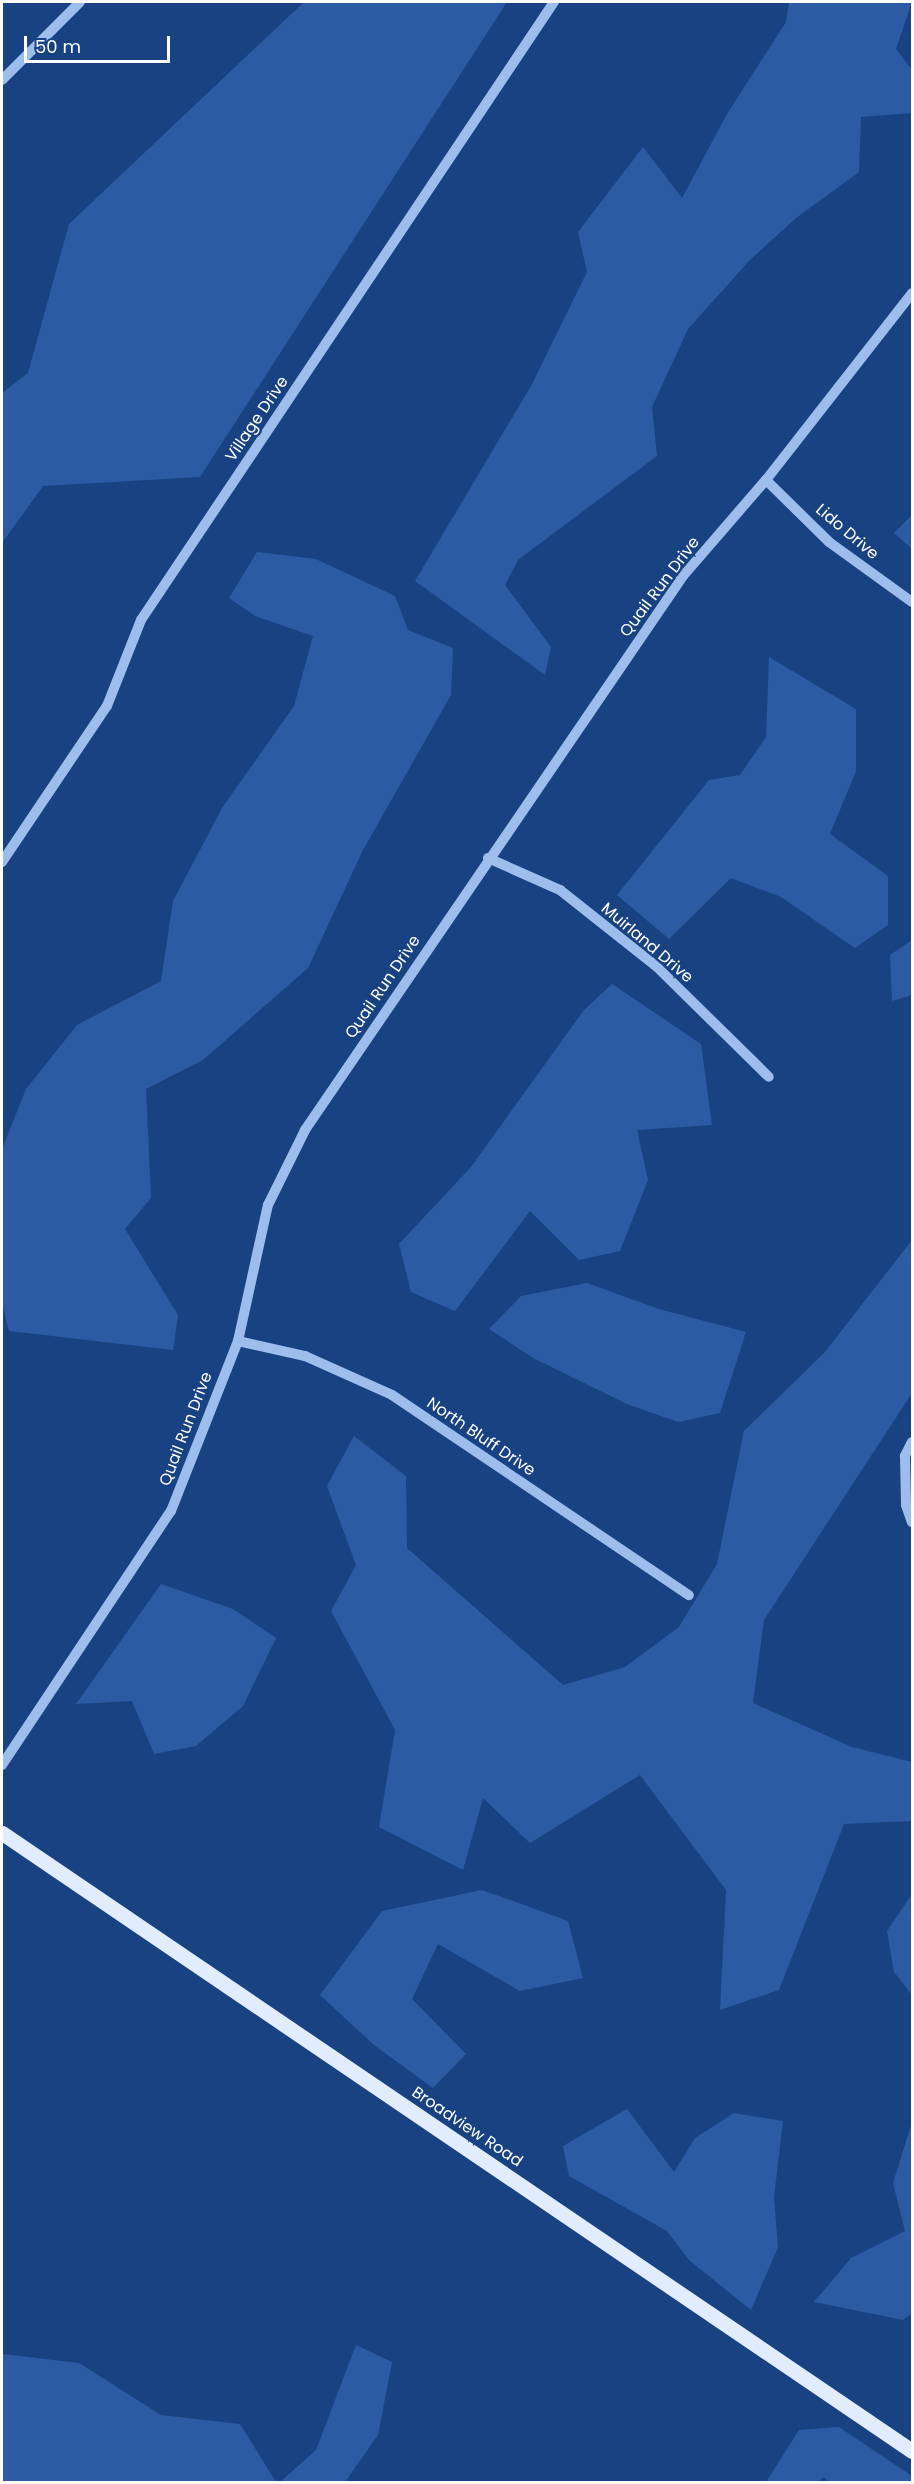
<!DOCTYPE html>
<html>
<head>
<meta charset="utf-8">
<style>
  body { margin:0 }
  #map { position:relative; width:914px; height:2484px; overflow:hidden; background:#194283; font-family:Poppins,sans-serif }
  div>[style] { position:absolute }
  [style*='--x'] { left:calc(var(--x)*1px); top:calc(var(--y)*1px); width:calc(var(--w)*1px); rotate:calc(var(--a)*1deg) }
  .green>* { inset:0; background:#2c5ba3 }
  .minor>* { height:10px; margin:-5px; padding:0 5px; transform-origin:5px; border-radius:5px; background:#9dbdec }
  .major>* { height:15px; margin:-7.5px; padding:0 7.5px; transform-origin:7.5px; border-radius:7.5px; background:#e2ecff }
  span { translate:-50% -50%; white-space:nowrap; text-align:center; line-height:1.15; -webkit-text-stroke:5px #194283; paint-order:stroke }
  .street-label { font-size:16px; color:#fff }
  .frame { position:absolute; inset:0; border:3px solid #fff; pointer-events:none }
  .scale { position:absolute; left:24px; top:36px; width:146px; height:27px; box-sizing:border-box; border:3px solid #fff; border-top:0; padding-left:8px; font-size:18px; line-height:21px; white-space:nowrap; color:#fff; -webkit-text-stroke:4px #194283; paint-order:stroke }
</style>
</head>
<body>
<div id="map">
  <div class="green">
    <i style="clip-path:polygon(304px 2px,507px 2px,200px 477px,43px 486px,2px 543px,2px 393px,28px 373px,69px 224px)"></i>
    <i style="clip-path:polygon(789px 2px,912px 2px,896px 49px,912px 70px,912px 113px,861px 117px,859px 172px,796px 218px,749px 261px,688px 329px,652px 407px,657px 456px,518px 560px,505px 585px,551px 647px,545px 675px,415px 581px,531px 386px,587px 272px,578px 232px,643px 147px,682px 198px,727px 114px,786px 22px)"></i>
    <i style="clip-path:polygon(912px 515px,912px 549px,894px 533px)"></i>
    <i style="clip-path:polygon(257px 552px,316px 559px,395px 596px,408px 630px,453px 648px,451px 695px,363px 850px,308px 968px,203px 1060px,146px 1089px,151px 1198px,125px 1229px,178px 1315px,173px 1350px,9px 1331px,2px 1304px,2px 1149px,26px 1089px,77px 1025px,161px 981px,173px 901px,222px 808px,294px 706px,313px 636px,255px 616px,229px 598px)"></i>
    <i style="clip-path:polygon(769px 657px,856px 709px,856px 771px,830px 834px,888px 876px,888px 925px,855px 948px,781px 897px,731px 878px,669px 939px,617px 895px,709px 780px,740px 775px,766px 737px)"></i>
    <i style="clip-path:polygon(912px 940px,912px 995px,892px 1001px,890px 955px)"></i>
    <i style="clip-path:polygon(612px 984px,701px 1044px,712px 1125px,637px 1130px,648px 1180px,620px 1251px,579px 1260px,530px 1211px,455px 1311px,411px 1292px,399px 1244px,471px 1167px,584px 1010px)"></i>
    <i style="clip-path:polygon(912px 1240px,912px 1393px,764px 1620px,753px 1703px,852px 1747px,912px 1762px,912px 1821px,844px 1824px,779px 1990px,720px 2010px,726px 1890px,640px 1775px,530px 1843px,483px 1798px,463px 1870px,379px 1827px,395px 1730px,331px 1611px,356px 1565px,327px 1486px,354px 1436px,406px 1476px,407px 1548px,563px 1685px,625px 1667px,679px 1627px,717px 1564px,744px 1431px,825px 1352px)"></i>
    <i style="clip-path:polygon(587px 1283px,659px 1309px,746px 1332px,720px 1413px,678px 1422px,627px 1404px,533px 1358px,489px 1329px,521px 1296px)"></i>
    <i style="clip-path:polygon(161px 1584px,233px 1609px,276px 1638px,243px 1706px,196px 1746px,154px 1754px,132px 1701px,76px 1704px)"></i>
    <i style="clip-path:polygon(482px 1890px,568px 1921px,583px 1978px,520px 1991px,438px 1944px,412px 1999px,466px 2054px,433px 2088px,374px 2045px,320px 1995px,382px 1911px)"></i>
    <i style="clip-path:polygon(912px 1894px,912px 1995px,894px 1972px,887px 1931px)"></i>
    <i style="clip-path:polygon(627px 2109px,674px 2172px,695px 2138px,734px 2113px,783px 2121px,774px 2197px,778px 2247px,751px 2310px,689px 2260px,667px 2231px,569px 2176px,563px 2146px)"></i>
    <i style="clip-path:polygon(912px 2122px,912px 2313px,903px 2320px,814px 2302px,851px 2258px,905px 2231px,893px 2183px)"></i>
    <i style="clip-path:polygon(356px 2345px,392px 2362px,378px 2435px,345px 2482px,280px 2482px,316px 2450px)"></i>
    <i style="clip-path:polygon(2px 2354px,79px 2363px,161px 2415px,240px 2424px,276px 2482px,2px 2482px)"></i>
    <i style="clip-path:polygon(839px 2427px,912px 2476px,912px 2482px,829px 2482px,824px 2477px,817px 2482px,766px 2482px,799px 2430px)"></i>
  </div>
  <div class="minor">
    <i style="--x:2;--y:80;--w:110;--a:-45"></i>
    <i style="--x:766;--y:480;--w:88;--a:44.5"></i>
    <i style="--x:829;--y:542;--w:102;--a:35.9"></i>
    <i style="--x:488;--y:858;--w:79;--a:24"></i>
    <i style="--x:560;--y:890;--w:122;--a:38.4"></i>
    <i style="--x:656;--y:966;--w:158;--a:44.5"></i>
    <i style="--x:2;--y:862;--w:188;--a:-56.1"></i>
    <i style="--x:107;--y:706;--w:92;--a:-68.4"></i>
    <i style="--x:141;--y:620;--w:743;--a:-56.25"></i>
    <i style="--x:238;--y:1341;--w:69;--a:12.6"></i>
    <i style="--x:305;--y:1356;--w:95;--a:24.1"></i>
    <i style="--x:392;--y:1395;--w:358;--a:34"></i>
    <i style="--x:912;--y:1442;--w:16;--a:117"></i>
    <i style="--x:905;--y:1456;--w:49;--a:88.8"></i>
    <i style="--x:906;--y:1505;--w:18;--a:71"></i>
    <i style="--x:2;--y:1765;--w:305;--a:-56.4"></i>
    <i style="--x:171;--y:1511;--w:183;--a:-68.5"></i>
    <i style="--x:238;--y:1341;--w:139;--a:-77.6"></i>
    <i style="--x:268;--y:1205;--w:84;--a:-63.7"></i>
    <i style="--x:305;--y:1130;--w:671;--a:-55.69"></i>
    <i style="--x:683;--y:576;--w:127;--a:-49.2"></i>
    <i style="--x:766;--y:480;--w:237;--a:-52"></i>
  </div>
  <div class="major">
    <i style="--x:2;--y:1833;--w:1100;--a:34.18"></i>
  </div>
  <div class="street-label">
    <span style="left:257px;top:419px;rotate:-56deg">Village Drive</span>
    <span style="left:847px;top:532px;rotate:40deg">Lido Drive</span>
    <span style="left:660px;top:587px;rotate:-53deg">Quail Run Drive</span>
    <span style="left:647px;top:943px;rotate:40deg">Muirland Drive</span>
    <span style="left:383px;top:987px;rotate:-56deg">Quail Run Drive</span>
    <span style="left:186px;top:1429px;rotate:-69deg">Quail Run Drive</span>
    <span style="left:481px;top:1437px;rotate:34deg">North Bluff Drive</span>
    <span style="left:467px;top:2127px;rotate:34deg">Broadview Road</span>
  </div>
  <div class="frame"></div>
  <div class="scale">50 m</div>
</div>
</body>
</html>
